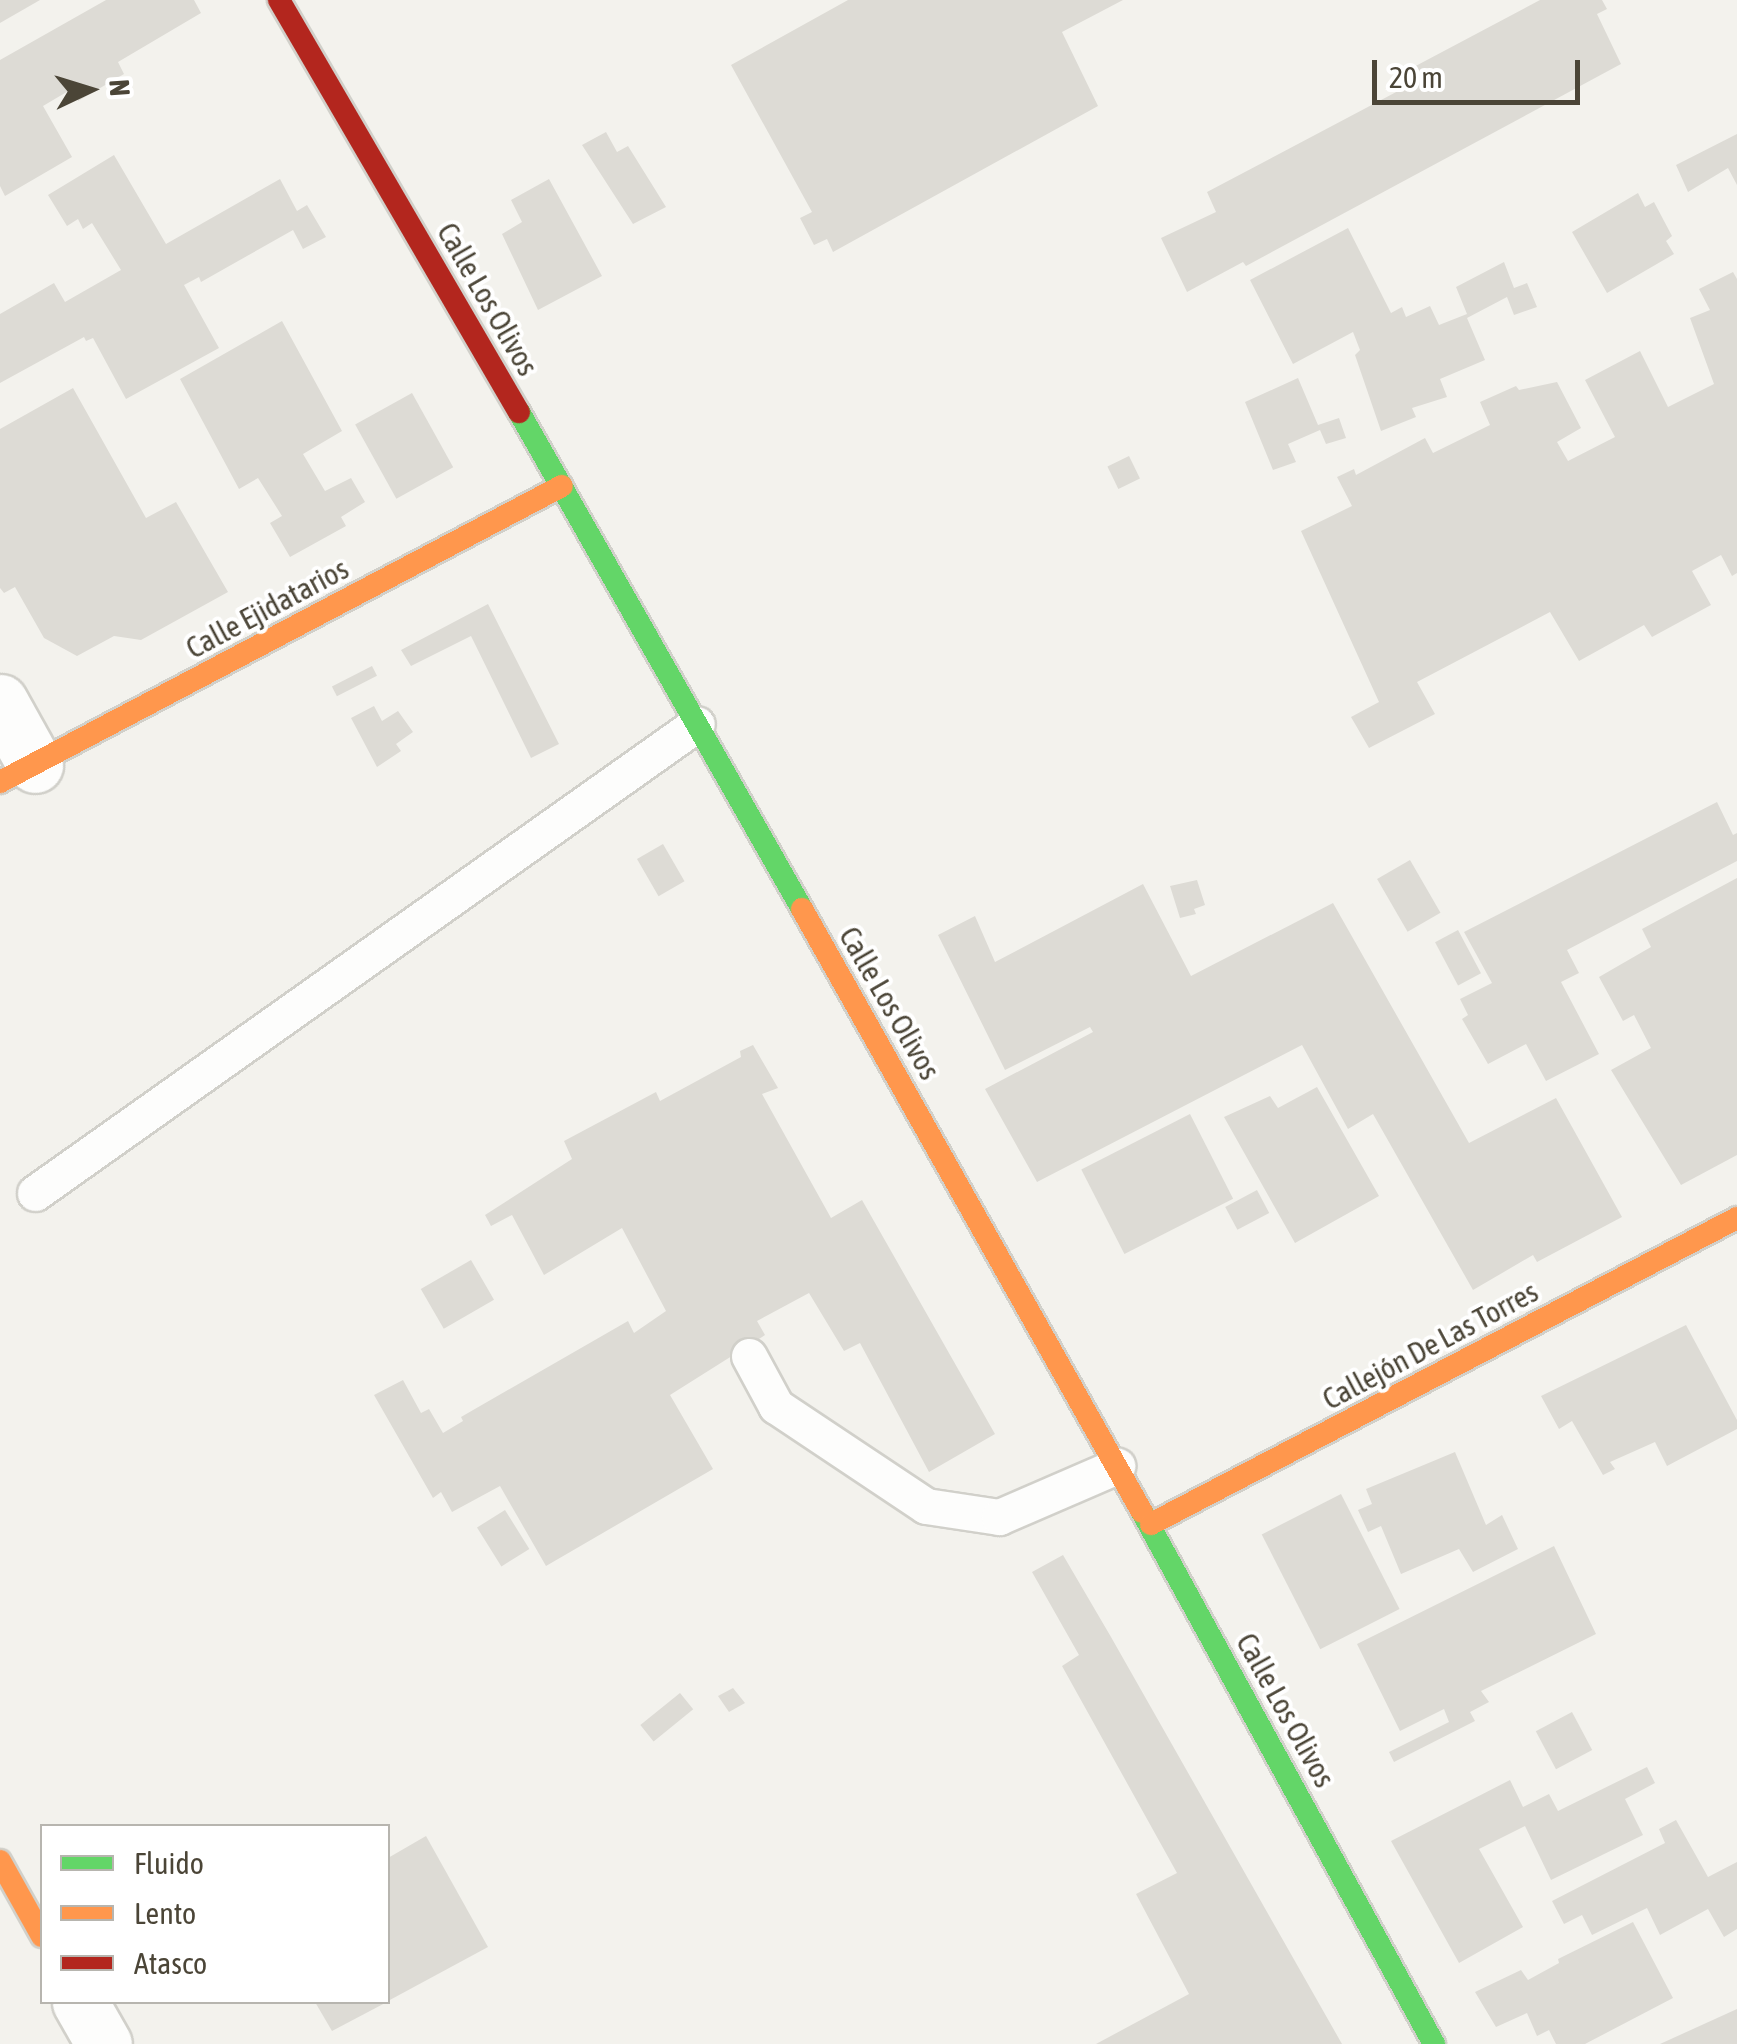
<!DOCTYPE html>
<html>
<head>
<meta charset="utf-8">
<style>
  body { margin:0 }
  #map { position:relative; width:1737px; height:2044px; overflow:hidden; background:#f3f2ed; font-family:"Asap Condensed",sans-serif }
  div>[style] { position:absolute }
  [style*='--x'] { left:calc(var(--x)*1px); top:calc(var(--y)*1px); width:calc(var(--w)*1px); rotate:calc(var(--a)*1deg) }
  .building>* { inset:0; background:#dddbd5; transform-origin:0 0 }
  .roads { filter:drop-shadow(2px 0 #d1d0ca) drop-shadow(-2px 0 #d1d0ca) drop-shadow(0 2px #d1d0ca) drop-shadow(0 -2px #d1d0ca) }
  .lane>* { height:35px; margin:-17.5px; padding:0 17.5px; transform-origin:17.5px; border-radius:17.5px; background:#fdfdfc }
  .street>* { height:55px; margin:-27.5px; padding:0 27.5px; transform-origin:27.5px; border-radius:27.5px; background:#fdfdfc }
  .fast>* { height:22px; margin:-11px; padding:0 11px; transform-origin:11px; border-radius:11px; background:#63d668 }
  .slow>* { height:22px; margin:-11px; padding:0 11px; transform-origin:11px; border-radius:11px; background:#ff974d }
  .jam>* { height:22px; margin:-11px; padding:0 11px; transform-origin:11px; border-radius:11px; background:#b3261e }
  span { translate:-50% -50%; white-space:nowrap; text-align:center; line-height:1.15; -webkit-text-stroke:8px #fff; paint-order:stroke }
  .street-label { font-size:30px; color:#4b4537 }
  .legend { position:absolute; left:40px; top:1824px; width:350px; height:180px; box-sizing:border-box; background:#fff; border:2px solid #b7b5af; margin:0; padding:12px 18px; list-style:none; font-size:30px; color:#4b4537 }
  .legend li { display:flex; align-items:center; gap:20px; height:50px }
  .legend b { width:50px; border:2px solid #b7b5af }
  .north { position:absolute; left:40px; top:40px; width:100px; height:100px; -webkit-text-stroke:8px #fff; paint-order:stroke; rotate:86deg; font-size:28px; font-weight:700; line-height:40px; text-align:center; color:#4b4537 }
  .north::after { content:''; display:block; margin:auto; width:35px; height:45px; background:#4b4537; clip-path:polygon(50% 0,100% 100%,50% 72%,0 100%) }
  .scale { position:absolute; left:1372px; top:60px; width:208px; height:45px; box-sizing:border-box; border:5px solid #4b4537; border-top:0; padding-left:12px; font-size:30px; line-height:35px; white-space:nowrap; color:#4b4537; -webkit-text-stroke:8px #fff; paint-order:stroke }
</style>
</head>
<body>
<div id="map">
  <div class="building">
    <i style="clip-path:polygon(0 0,40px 0,0 23px)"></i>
    <i style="clip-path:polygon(106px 0,194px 0,201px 13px,118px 62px,124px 74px,78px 101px,70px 90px,43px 106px,72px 157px,5px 196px,0 186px,0 60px)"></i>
    <i style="clip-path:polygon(848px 0,1123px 0,1062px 32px,1098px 106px,833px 252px,827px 239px,814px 245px,800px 218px,812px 212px,731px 65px)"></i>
    <i style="clip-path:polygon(1540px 0,1602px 0,1607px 9px,1597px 14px,1621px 64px,1246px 266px,1243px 262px,1187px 292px,1161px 238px,1216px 212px,1207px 192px,1417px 81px,1410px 69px)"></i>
    <i style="clip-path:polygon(606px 132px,617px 152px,628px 146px,666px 207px,633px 224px,582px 145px)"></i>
    <i style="clip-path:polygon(1737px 134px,1737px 185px,1728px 168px,1688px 192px,1676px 165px)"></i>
    <i style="clip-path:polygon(114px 155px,166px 244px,280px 179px,297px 211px,307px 205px,326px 237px,303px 249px,293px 230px,201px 282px,199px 277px,184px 285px,219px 348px,126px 399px,93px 338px,86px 341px,84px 337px,0 383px,0 314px,54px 283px,65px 302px,121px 270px,92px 223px,83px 229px,78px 219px,67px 226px,48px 195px)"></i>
    <i style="clip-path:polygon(549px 179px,602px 276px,538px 310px,502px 234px,522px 222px,511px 200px)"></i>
    <i style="clip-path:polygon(1638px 193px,1645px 207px,1654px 202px,1672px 236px,1666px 241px,1674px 254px,1607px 293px,1572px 232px)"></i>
    <i style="clip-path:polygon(1348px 228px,1391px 313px,1402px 307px,1406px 317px,1430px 306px,1439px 325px,1467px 314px,1456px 287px,1504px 262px,1514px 288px,1527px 283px,1537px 307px,1514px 315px,1507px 297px,1467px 318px,1485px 360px,1440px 379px,1447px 397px,1412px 408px,1416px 417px,1381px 431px,1355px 355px,1360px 350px,1353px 332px,1293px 364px,1250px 280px)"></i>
    <i style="clip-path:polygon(1733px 272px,1737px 279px,1737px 573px,1732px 576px,1721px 555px,1692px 571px,1711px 605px,1652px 637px,1644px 625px,1579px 661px,1550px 612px,1417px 682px,1435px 714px,1369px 748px,1351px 717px,1379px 702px,1301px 531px,1352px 506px,1337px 477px,1354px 469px,1356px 475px,1425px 438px,1433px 453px,1490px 425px,1480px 402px,1516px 386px,1519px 390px,1557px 382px,1581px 428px,1557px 442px,1568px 461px,1615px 437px,1585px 380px,1640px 351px,1668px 407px,1714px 384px,1690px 318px,1710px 310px,1699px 289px)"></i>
    <i style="clip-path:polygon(282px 321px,342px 431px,303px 454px,325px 491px,351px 478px,365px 502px,341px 517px,346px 526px,290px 557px,270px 523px,282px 516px,258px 478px,239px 489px,180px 379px)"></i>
    <i style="clip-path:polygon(1298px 378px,1318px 425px,1339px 418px,1346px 438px,1326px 444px,1320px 430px,1288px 444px,1296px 462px,1273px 470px,1245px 402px)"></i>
    <i style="clip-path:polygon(73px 388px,146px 518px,176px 502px,228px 592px,141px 640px,114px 636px,77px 656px,44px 638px,15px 587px,4px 593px,0 588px,0 429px)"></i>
    <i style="left:412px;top:393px;width:85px;height:65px;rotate:61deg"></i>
    <i style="left:1129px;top:456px;width:25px;height:24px;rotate:64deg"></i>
    <i style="clip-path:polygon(488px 604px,559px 744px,531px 758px,471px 636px,411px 666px,401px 650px)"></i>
    <i style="left:372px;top:666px;width:11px;height:45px;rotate:63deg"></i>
    <i style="clip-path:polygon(374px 706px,382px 721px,398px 711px,413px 732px,396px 744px,401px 751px,377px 767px,351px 718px)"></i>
    <i style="clip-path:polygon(1717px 802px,1733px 835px,1737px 833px,1737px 861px,1567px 950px,1579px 973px,1561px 982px,1599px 1054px,1546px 1081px,1526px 1044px,1488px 1064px,1462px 1019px,1468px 1015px,1460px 999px,1492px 983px,1464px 932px)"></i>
    <i style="left:663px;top:844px;width:43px;height:30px;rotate:60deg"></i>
    <i style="left:1410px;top:860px;width:61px;height:38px;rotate:60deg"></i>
    <i style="clip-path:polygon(1737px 878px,1737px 1155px,1681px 1185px,1611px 1070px,1651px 1048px,1634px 1015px,1623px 1021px,1599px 977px,1651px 947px,1642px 929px)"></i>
    <i style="clip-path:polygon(1197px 880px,1205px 905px,1194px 909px,1196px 914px,1180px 918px,1170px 886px)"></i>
    <i style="clip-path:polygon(1143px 884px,1191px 976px,1333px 903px,1469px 1143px,1556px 1098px,1622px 1217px,1537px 1262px,1533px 1255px,1473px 1290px,1373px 1114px,1348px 1129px,1302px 1045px,1037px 1182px,985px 1089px,1093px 1032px,1090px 1027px,1005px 1070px,938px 935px,975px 916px,995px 962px)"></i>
    <i style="left:1458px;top:930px;width:49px;height:26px;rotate:62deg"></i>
    <i style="clip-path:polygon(753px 1045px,778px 1088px,762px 1094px,831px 1218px,862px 1200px,995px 1434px,929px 1472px,860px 1343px,844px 1351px,809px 1293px,757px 1321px,765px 1335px,670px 1395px,713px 1469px,546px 1566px,500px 1486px,452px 1512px,441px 1492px,433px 1498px,374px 1395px,403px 1380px,421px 1413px,429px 1409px,443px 1433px,463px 1421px,461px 1417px,628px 1321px,634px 1333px,666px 1311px,622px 1228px,544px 1275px,512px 1215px,491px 1226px,485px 1215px,572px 1159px,564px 1141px,656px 1092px,660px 1101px,741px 1057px,740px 1051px)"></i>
    <i style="clip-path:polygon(1317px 1087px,1379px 1196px,1295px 1243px,1224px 1117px,1270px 1096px,1278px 1108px)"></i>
    <i style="left:1190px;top:1114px;width:95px;height:122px;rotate:63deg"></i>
    <i style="left:1257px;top:1190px;width:26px;height:36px;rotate:62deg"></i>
    <i style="left:471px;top:1260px;width:46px;height:58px;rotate:60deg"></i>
    <i style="clip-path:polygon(1686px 1325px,1737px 1420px,1737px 1429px,1667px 1466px,1655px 1442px,1610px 1462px,1615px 1469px,1603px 1475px,1572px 1421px,1559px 1429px,1541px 1396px)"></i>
    <i style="clip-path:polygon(1455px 1452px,1486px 1525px,1502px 1515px,1518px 1549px,1473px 1572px,1459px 1549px,1401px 1574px,1381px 1526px,1368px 1532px,1358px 1510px,1372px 1504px,1366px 1489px)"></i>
    <i style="left:1341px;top:1494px;width:129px;height:89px;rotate:63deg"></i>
    <i style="left:505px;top:1510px;width:46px;height:33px;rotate:58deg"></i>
    <i style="clip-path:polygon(1554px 1546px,1596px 1634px,1481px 1691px,1489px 1702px,1470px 1712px,1475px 1721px,1394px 1762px,1389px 1752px,1449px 1722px,1444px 1709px,1400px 1731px,1357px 1644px)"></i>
    <i style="clip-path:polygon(1063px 1555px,1111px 1637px,1342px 2044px,1096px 2044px,1189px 1994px,1136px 1894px,1177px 1873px,1062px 1666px,1079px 1655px,1032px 1572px)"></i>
    <i style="clip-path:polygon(733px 1688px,745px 1703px,729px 1712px,718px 1696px)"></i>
    <i style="left:680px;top:1693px;width:21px;height:51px;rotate:51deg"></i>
    <i style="left:1572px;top:1712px;width:43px;height:41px;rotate:62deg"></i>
    <i style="clip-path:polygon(1647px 1767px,1655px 1783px,1625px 1799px,1643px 1835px,1551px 1880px,1525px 1826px,1479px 1849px,1523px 1927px,1459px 1963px,1391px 1841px,1510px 1780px,1523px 1807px,1549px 1794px,1558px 1811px)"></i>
    <i style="clip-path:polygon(1676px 1820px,1708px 1877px,1737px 1862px,1737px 1929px,1724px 1937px,1708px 1909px,1660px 1935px,1647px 1908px,1592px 1935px,1582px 1915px,1564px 1924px,1552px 1901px,1665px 1843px,1659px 1829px)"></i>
    <i style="clip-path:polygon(426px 1836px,488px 1947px,388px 2001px,388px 1858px)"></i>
    <i style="clip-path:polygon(1633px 1922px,1673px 1998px,1585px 2044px,1556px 2044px,1549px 2030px,1537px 2036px,1527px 2013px,1496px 2027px,1475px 1992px,1521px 1970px,1528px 1980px,1559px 1963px,1558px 1959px)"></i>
    <i style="clip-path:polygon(315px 2002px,387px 2002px,332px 2031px)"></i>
    <i style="clip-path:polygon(1737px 2009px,1737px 2044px,1660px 2044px)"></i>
  </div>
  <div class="roads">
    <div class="lane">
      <i style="--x:35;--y:1193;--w:811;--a:-35.32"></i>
      <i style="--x:749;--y:1356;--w:57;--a:61.6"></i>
      <i style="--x:776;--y:1406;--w:180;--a:33.7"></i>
      <i style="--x:926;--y:1506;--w:74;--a:8.6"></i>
      <i style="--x:999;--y:1517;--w:129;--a:-23.4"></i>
    </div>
    <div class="street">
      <i style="--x:0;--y:702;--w:72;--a:60.9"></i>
      <i style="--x:80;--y:2002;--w:48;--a:60.3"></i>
    </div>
    <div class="fast">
      <i style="--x:519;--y:412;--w:572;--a:60.34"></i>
      <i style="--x:1142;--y:1512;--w:607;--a:61.24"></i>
    </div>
    <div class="slow">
      <i style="--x:0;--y:782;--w:635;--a:-27.78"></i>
      <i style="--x:802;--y:909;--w:692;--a:60.58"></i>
      <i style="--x:1151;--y:1524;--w:661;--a:-27.57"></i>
      <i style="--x:0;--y:1861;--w:86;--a:60.8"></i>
    </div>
    <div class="jam">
      <i style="--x:279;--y:0;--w:477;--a:59.8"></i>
    </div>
  </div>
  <div class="street-label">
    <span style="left:488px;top:299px;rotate:60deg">Calle Los Olivos</span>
    <span style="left:267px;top:608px;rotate:-28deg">Calle Ejidatarios</span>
    <span style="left:890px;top:1003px;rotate:60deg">Calle Los Olivos</span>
    <span style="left:1430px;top:1345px;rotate:-28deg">Callejón De Las Torres</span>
    <span style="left:1286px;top:1710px;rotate:61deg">Calle Los Olivos</span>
  </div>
  <ul class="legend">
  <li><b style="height:12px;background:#63d668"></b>Fluido</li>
  <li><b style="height:12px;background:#ff974d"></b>Lento</li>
  <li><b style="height:12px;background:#b3261e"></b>Atasco</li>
  </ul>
  <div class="north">N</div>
  <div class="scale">20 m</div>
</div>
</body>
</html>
